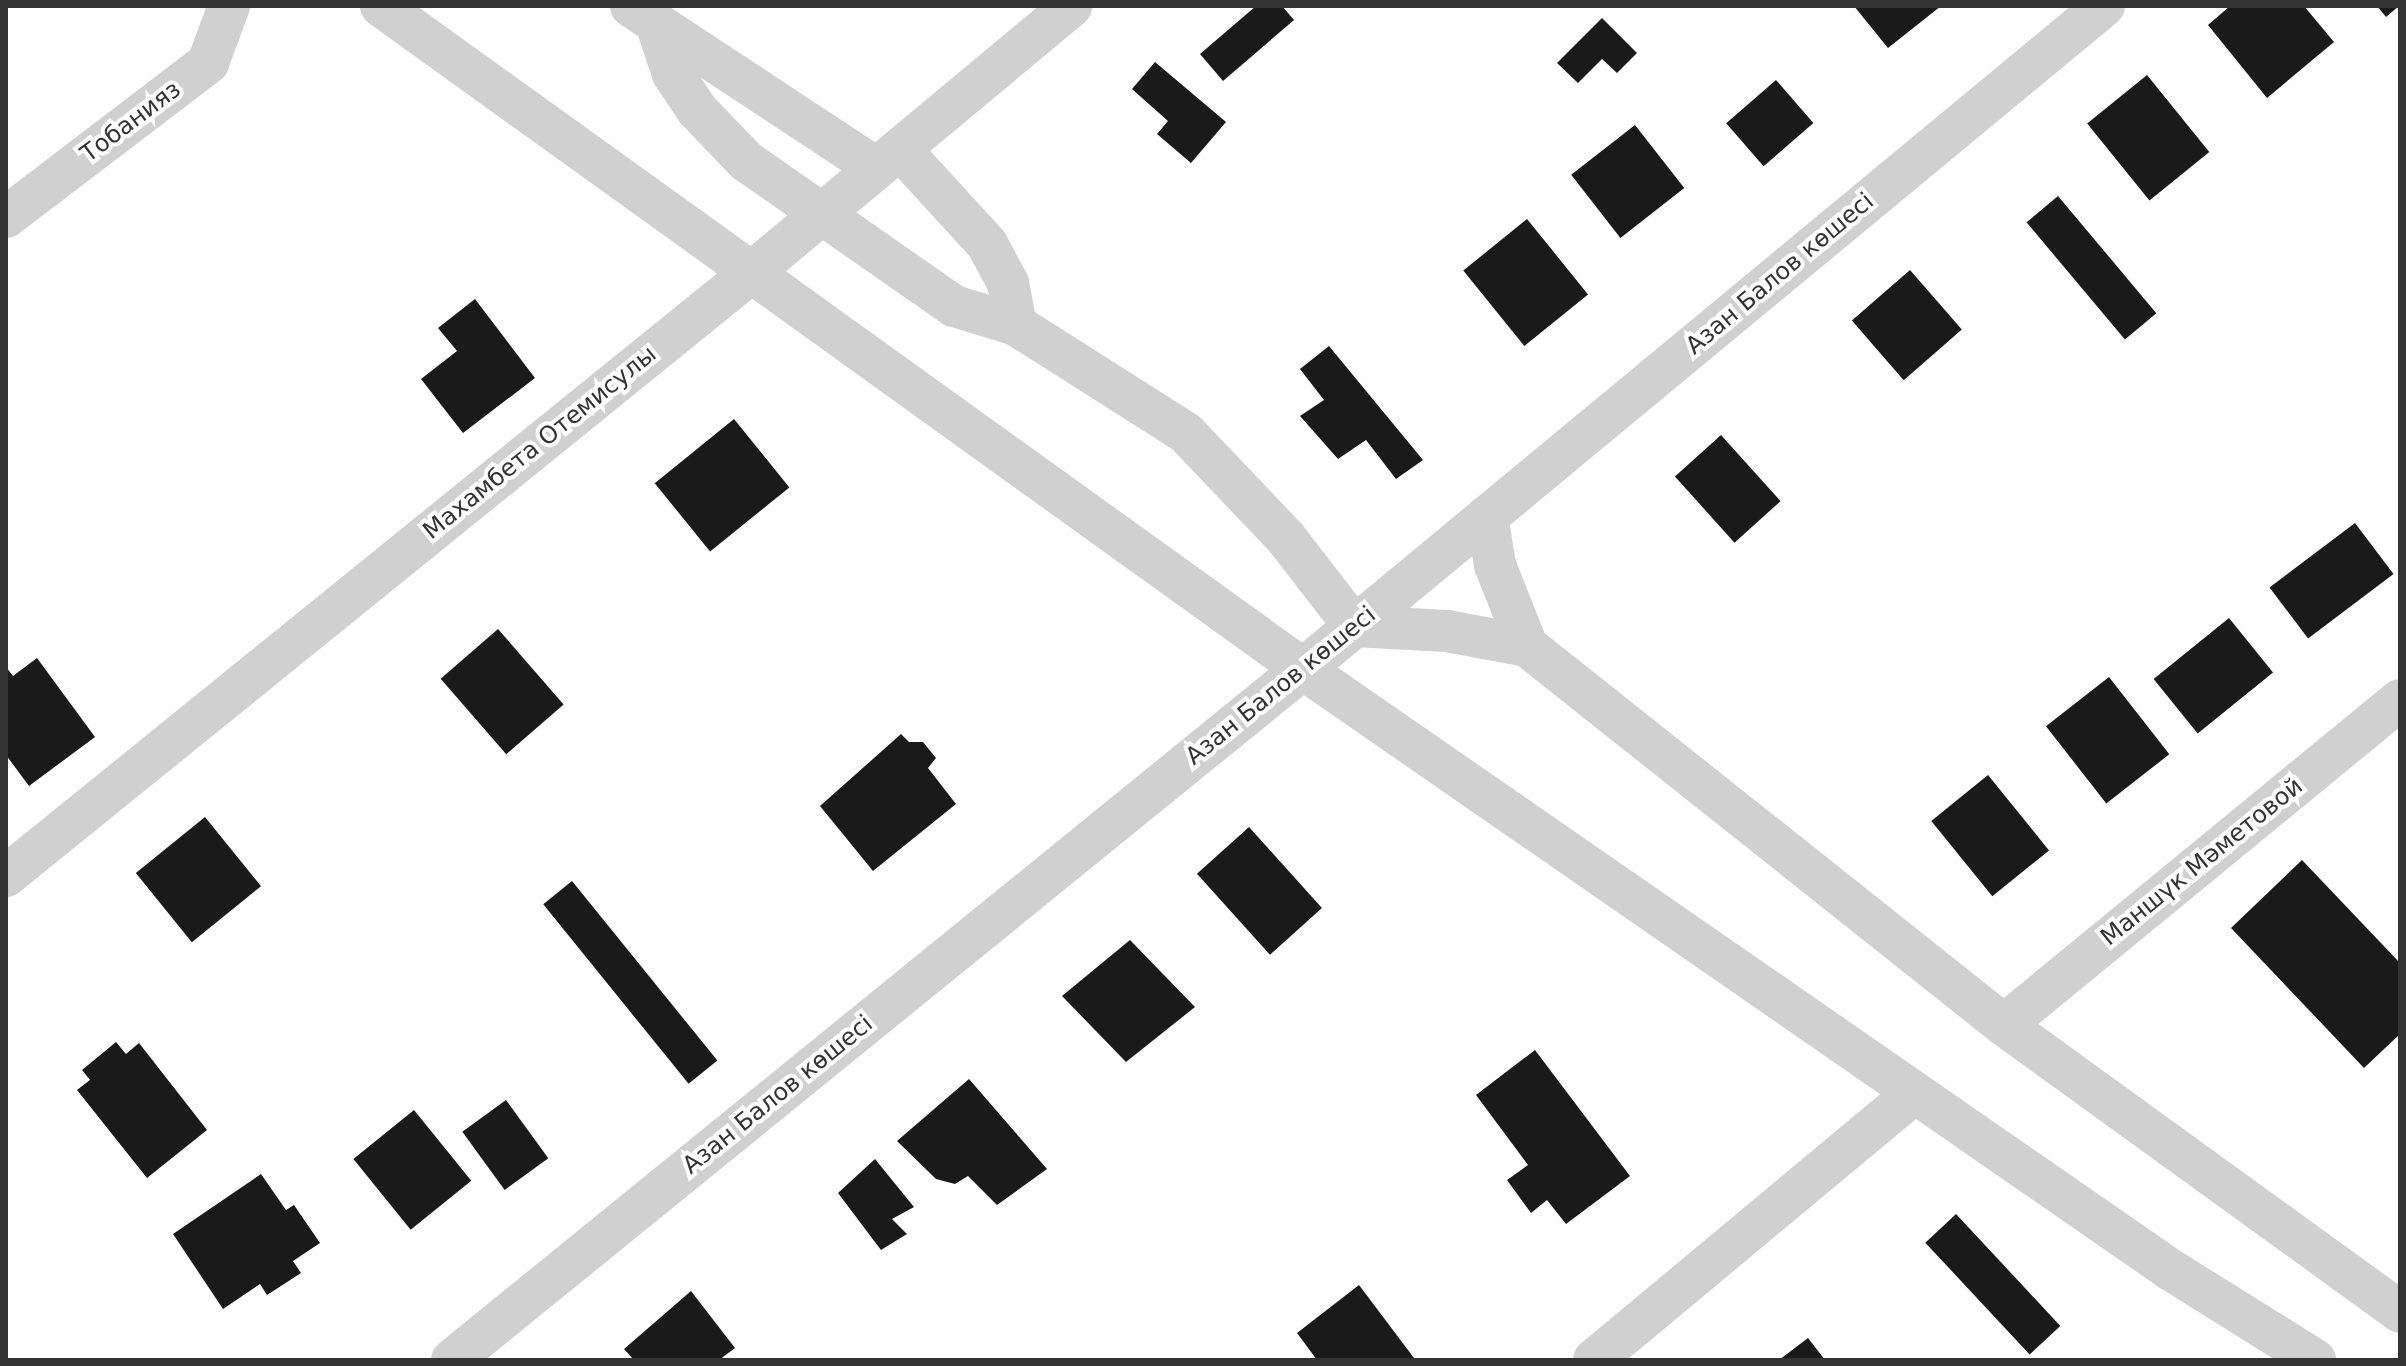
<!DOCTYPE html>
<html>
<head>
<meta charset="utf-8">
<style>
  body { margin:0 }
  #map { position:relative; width:2406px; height:1366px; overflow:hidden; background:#fff; font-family:"DejaVu Sans",sans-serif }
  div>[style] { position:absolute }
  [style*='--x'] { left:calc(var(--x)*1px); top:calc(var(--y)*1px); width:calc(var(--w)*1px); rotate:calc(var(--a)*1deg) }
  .building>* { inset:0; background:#1a1a1a; transform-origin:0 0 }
  .minor>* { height:42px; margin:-21px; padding:0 21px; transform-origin:21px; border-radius:21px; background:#d0d0d0 }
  span { translate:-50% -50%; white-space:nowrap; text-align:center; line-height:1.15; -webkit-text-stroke:8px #fff; paint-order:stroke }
  .street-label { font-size:24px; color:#333 }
  .frame { position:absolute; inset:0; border:8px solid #333; pointer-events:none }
</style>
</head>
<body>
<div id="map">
  <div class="building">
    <i style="clip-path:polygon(1256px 6px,1282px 6px,1294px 20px,1223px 81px,1200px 54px)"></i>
    <i style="clip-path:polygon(1854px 6px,1941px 6px,1888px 48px)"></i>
    <i style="clip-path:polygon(2230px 6px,2304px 6px,2334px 42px,2267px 98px,2208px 25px)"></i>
    <i style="clip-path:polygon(2377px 6px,2399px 6px,2386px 17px)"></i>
    <i style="clip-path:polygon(1602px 18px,1637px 53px,1617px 73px,1602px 59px,1578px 83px,1557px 63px)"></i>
    <i style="clip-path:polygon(1155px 62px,1226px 122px,1191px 163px,1157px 134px,1168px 121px,1132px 89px)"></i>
    <i style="left:2147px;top:75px;width:99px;height:77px;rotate:51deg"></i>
    <i style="left:1776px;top:80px;width:57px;height:66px;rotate:49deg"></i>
    <i style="left:1635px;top:125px;width:80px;height:81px;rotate:52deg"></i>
    <i style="left:2058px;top:196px;width:153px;height:41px;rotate:50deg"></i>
    <i style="left:1527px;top:219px;width:97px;height:82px;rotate:51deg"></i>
    <i style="left:1910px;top:270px;width:79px;height:77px;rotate:49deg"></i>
    <i style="clip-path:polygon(475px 299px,535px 378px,463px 433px,421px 379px,457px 351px,438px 328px)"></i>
    <i style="clip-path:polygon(1329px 346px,1423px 460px,1396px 479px,1366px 440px,1338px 459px,1300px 416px,1324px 400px,1300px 369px)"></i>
    <i style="left:734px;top:419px;width:88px;height:102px;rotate:51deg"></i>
    <i style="left:1721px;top:435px;width:89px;height:62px;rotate:48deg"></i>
    <i style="left:2355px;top:523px;width:64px;height:107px;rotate:53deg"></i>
    <i style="left:2229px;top:618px;width:70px;height:97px;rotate:51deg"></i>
    <i style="left:498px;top:629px;width:100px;height:76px;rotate:49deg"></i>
    <i style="clip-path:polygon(37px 658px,95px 737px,29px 786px,6px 755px,6px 667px,13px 676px)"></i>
    <i style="left:2109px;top:677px;width:98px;height:80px;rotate:52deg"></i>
    <i style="clip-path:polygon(901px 734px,909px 742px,923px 742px,936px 758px,928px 768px,956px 804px,873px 871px,820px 806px)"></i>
    <i style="left:1988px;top:775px;width:97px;height:73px;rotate:51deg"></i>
    <i style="left:205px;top:817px;width:89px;height:89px;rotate:51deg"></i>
    <i style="left:1249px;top:827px;width:109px;height:70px;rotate:48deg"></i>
    <i style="clip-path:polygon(2302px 860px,2400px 963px,2400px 1034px,2364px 1068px,2231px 928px)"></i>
    <i style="left:572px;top:881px;width:231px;height:37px;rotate:51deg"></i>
    <i style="clip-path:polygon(1130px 940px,1195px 1007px,1126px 1062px,1062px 996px)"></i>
    <i style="clip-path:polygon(116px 1042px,126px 1054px,139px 1043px,207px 1130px,147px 1178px,77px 1090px,90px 1080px,82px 1070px)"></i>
    <i style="clip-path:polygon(1535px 1050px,1630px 1176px,1566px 1224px,1547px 1200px,1531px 1213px,1507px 1180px,1528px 1165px,1476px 1095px)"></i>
    <i style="clip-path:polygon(969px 1079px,1047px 1169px,997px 1205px,968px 1176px,955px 1184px,936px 1179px,897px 1141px)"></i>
    <i style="left:506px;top:1100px;width:72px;height:54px;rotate:54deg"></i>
    <i style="left:414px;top:1110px;width:91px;height:78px;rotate:51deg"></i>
    <i style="clip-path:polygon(875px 1159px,914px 1207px,892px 1219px,907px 1234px,881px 1250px,838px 1193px)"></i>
    <i style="clip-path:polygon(261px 1174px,286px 1210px,294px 1205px,320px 1243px,293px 1261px,301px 1273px,267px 1295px,260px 1284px,223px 1309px,173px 1234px)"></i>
    <i style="left:1956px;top:1214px;width:153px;height:42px;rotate:47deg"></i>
    <i style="clip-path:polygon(1359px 1285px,1414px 1358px,1412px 1360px,1317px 1360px,1297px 1333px)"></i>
    <i style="clip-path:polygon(691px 1291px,735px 1348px,719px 1360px,634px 1360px,624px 1349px)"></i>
    <i style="clip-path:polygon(1808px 1338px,1825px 1360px,1779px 1360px)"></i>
  </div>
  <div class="minor">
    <i style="--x:381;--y:6;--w:1136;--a:35.72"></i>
    <i style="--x:1303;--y:669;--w:1056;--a:34.7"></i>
    <i style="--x:2171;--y:1270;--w:170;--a:32"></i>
    <i style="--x:631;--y:6;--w:30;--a:34"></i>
    <i style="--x:656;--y:23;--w:54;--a:71.6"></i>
    <i style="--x:673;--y:74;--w:43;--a:56.3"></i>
    <i style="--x:697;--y:110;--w:71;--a:46.1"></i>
    <i style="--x:746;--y:161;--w:254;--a:34.9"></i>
    <i style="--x:954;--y:306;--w:65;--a:17"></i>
    <i style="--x:1016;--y:325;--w:201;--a:32.4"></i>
    <i style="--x:1186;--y:433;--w:145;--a:46.4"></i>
    <i style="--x:1286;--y:538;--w:111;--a:52.3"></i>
    <i style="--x:1354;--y:626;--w:93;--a:3.1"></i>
    <i style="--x:1447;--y:631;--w:81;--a:10.6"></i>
    <i style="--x:1527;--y:646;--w:609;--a:38.47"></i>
    <i style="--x:2004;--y:1025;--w:489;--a:35.9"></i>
    <i style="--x:656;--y:23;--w:263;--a:33.4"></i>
    <i style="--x:900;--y:149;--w:129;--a:47.5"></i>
    <i style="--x:987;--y:244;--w:44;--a:61.7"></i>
    <i style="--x:1008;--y:283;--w:43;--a:79.2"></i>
    <i style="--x:6;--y:217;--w:254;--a:-37.3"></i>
    <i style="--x:208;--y:63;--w:61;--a:-69.8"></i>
    <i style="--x:1487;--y:516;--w:50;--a:80.7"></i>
    <i style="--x:1495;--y:565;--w:87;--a:68.4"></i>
    <i style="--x:6;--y:876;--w:958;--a:-38.99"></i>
    <i style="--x:751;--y:273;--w:417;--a:-39.8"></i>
    <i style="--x:2004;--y:1025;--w:512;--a:-39.38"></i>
    <i style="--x:452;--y:1360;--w:1096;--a:-39.08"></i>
    <i style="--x:1303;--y:669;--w:1040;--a:-39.62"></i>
    <i style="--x:1594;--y:1360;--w:417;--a:-39.8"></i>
  </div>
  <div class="street-label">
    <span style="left:131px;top:122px;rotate:-37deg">Тобанияз</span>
    <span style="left:1780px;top:274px;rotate:-40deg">Азан Балов көшесі</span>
    <span style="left:540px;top:443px;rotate:-39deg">Махамбета Отемисулы</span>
    <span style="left:1281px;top:686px;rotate:-39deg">Азан Балов көшесі</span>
    <span style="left:2202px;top:862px;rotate:-39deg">Маншүк Мәметовой</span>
    <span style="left:778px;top:1095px;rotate:-39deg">Азан Балов көшесі</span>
  </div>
  <div class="frame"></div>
</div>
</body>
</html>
